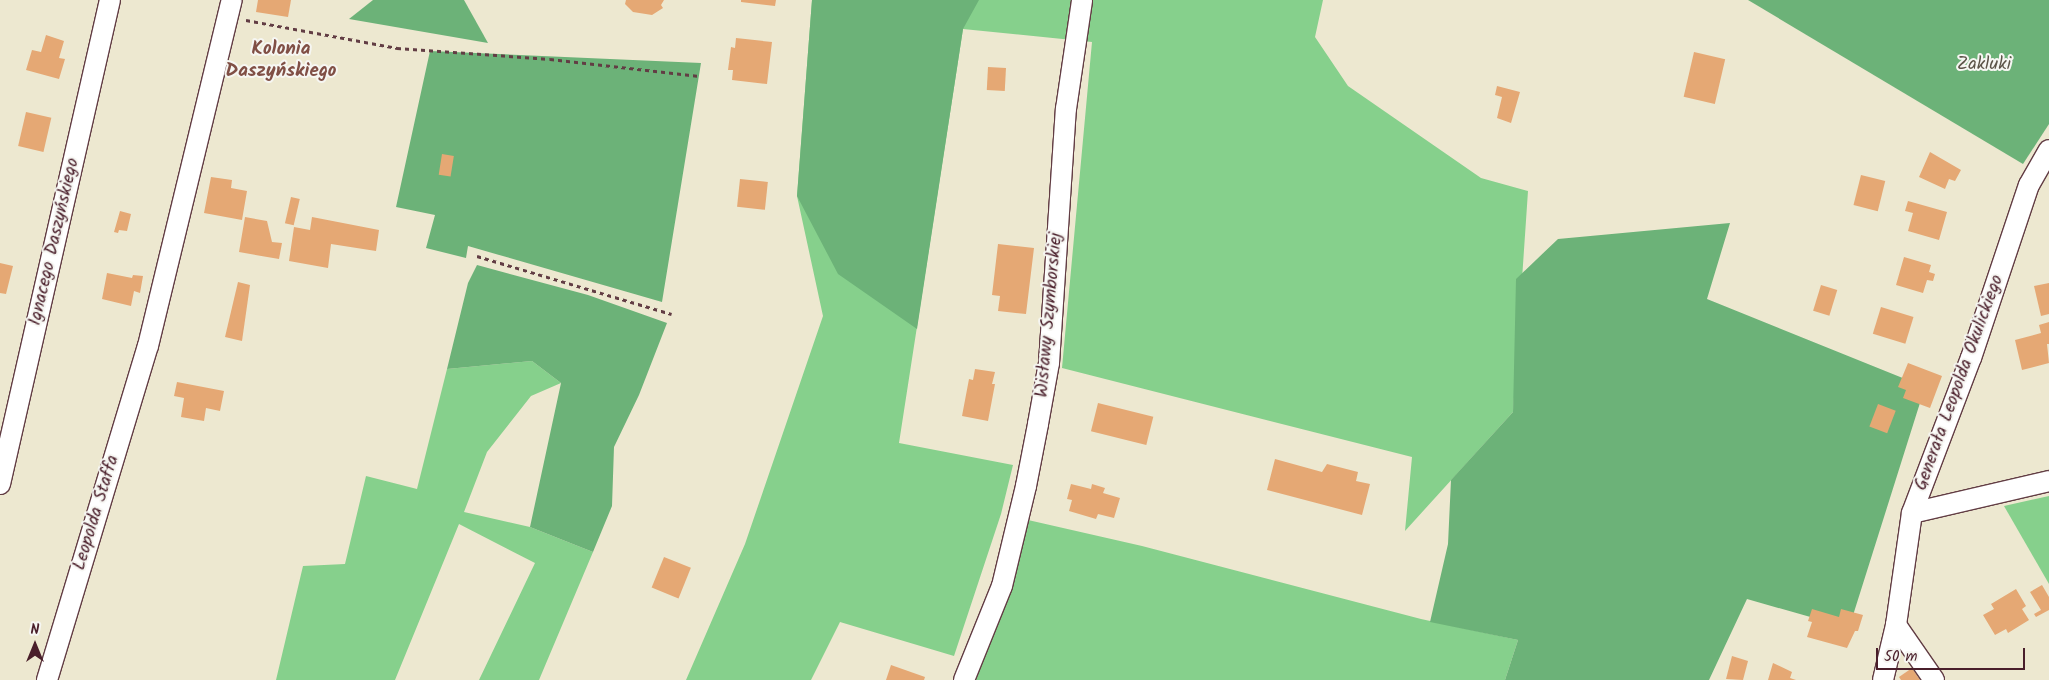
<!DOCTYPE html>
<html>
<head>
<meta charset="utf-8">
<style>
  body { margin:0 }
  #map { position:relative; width:2049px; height:680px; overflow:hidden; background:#ede8d0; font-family:Kalam,sans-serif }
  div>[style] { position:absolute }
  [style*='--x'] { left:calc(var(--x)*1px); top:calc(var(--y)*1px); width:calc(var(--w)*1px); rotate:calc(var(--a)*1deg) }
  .green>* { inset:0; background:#86d08c }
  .forest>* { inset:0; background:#6cb278 }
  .building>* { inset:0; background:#e5a874; transform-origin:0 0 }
  .path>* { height:3px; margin-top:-1.5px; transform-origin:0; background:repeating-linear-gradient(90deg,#623d44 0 4px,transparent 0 8px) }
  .roads { filter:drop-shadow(1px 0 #623d44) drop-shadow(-1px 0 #623d44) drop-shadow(0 1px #623d44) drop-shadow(0 -1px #623d44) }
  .street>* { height:20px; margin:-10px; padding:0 10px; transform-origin:10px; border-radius:10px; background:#fff }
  span { translate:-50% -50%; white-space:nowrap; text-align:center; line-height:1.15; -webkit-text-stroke:4px #f6f6f2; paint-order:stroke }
  .park-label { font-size:18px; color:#5c5448 }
  .street-label { font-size:18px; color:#4a1f2b }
  .neighbourhood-label { font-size:19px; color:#804f45; font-weight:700 }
  .north { position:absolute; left:10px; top:620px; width:50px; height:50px; -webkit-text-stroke:4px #f6f6f2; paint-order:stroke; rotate:0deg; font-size:14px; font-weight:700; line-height:20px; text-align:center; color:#4a1f2b }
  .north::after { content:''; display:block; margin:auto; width:18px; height:22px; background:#4a1f2b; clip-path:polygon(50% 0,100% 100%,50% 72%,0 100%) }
  .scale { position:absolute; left:1876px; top:648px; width:149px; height:22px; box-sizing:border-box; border:2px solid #4a1f2b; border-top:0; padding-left:6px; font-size:15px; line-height:18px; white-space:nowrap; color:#4a1f2b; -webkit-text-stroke:4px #f6f6f2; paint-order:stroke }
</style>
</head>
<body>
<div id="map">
  <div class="green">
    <i style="clip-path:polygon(812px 0,1323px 0,1315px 37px,1348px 86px,1481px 178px,1528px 191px,1513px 412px,1405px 531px,1412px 457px,1062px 368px,1092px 42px,963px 29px,899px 443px,1013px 465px,1001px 514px,954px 656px,840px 622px,811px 680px,686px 680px,745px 544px,823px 316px,797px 196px)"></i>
    <i style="clip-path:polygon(532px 361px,561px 383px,531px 396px,487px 452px,464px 512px,530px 527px,593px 552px,539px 680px,479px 680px,535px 563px,459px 524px,395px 680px,276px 680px,303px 566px,345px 564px,366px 476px,417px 489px,447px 369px)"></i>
    <i style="clip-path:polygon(2049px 496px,2049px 584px,2004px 506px)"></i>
    <i style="clip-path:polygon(1028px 520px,1142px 546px,1421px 619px,1518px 640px,1505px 680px,976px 680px)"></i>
  </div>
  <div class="forest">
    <i style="clip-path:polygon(373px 0,464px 0,488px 43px,349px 19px)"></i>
    <i style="clip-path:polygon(812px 0,979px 0,963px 29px,917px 329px,838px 274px,797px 196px)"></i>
    <i style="clip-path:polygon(1748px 0,2049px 0,2049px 124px,2023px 164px)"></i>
    <i style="clip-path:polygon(430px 51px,701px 63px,662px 302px,468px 246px,466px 258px,426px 248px,435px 215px,396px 207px)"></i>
    <i style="clip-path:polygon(1730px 223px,1707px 299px,1925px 387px,1849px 628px,1747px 599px,1709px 680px,1505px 680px,1518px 640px,1430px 622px,1448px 544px,1451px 480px,1513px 412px,1516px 279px,1558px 239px)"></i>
    <i style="clip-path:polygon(477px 265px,588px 295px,667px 323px,639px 395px,614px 447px,612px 506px,593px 552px,530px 527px,561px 383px,532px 361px,447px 369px,468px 283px)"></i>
  </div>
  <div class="building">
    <i style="clip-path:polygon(258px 0,291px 0,288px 17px,256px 12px)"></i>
    <i style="clip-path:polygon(626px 0,664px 0,661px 5px,663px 8px,652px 15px,633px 12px,625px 4px)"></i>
    <i style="clip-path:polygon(741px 0,776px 0,775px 6px,741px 2px)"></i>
    <i style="clip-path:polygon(46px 35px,64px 41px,59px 58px,65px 59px,59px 79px,26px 70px,32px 50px,41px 52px)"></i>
    <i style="clip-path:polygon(736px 38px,772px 42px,767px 84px,732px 80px,733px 70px,728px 70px,731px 47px,735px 48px)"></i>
    <i style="left:1694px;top:52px;width:32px;height:46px;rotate:13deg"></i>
    <i style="left:988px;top:67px;width:18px;height:23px;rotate:3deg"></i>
    <i style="clip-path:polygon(1497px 86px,1520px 92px,1511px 123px,1497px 118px,1502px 97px,1495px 95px)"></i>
    <i style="left:26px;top:112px;width:26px;height:35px;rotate:13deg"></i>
    <i style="clip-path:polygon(1930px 152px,1961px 170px,1955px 181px,1949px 179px,1945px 189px,1919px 177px)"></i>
    <i style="left:442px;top:154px;width:12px;height:21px;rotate:9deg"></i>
    <i style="left:1861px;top:175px;width:25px;height:31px;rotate:14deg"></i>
    <i style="clip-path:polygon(211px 177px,232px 180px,231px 188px,247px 191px,242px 220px,204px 213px)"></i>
    <i style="left:740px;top:179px;width:28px;height:28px;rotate:6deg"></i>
    <i style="left:291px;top:197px;width:9px;height:27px;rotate:13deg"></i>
    <i style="clip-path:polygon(1908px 201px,1947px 212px,1939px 240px,1908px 231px,1913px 213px,1905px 211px)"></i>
    <i style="clip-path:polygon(120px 211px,131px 214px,127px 231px,119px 230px,118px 233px,114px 232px)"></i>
    <i style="clip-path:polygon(245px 217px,267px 221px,272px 242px,282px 243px,279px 259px,239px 252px)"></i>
    <i style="clip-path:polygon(312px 217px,379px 230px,376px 251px,331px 244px,328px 268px,289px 261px,294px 227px,310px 230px)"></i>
    <i style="clip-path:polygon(998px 244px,1034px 248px,1026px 314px,998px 311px,1000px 296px,992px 295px)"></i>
    <i style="clip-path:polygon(1904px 257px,1931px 265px,1929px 272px,1935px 274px,1933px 281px,1927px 280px,1923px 293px,1896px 285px)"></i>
    <i style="clip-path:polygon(0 263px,13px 266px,6px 294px,0 293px)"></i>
    <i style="clip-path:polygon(107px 273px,132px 278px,133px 275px,143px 276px,140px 293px,134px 291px,131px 306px,102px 299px)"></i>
    <i style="clip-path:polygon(238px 282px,250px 285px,242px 341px,225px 337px)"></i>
    <i style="clip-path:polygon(2049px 283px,2049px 314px,2041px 316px,2034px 286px)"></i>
    <i style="left:1821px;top:285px;width:17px;height:27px;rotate:17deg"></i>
    <i style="left:1881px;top:307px;width:34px;height:28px;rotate:17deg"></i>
    <i style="clip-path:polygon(2049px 322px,2049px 344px,2047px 344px,2049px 363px,2022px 370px,2015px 340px,2041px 333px,2039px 325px)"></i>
    <i style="clip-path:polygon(1908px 363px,1942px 376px,1930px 408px,1903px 398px,1906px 390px,1898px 387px)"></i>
    <i style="clip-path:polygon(975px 369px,995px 372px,992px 384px,995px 384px,988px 421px,962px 416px,969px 379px,973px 380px)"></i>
    <i style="clip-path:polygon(177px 382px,224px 391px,220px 411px,206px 408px,204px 421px,181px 417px,184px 398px,174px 396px)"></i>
    <i style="left:1098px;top:403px;width:57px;height:29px;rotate:14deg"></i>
    <i style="left:1878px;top:404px;width:19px;height:24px;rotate:21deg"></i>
    <i style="clip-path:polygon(1275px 459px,1322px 472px,1327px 464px,1358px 472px,1356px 481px,1370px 484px,1362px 515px,1267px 490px)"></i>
    <i style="clip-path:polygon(1071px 484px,1091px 489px,1092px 484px,1105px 488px,1103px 493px,1120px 498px,1114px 518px,1098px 514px,1096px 519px,1069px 511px,1072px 500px,1067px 499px)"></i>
    <i style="left:664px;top:557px;width:29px;height:33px;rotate:22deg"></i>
    <i style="clip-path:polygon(2042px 585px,2049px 597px,2049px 610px,2036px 617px,2034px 614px,2041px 610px,2030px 592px)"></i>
    <i style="clip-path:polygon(2016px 589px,2026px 606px,2022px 609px,2029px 620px,2008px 633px,2006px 629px,1995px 635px,1983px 615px,1994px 609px,1991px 604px)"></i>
    <i style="clip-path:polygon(1812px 609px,1839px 617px,1841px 609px,1863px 615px,1858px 631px,1855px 631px,1847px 648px,1807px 637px,1812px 622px,1808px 621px)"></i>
    <i style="clip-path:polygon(1732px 656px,1748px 661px,1743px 680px,1726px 679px)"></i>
    <i style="clip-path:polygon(1773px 663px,1792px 672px,1790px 678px,1796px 680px,1768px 680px)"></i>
    <i style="clip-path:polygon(891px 665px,925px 677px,924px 680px,886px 680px)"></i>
    <i style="clip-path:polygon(1912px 668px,1920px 680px,1901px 680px,1899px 677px)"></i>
  </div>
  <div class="path">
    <i style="--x:246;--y:20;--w:154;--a:10.5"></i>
    <i style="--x:397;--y:48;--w:153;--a:4.1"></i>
    <i style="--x:550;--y:59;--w:150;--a:6.5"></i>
    <i style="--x:477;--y:256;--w:203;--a:16.6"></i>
  </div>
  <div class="roads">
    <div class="street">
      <i style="--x:0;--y:484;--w:496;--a:-77.2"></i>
      <i style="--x:1912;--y:513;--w:141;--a:-13.1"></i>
      <i style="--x:47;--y:680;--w:349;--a:-73.2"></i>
      <i style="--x:148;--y:346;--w:356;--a:-76.4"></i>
      <i style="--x:964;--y:680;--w:101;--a:-68"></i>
      <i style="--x:1002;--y:586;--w:103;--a:-76.5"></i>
      <i style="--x:1026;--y:486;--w:63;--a:-79"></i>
      <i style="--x:1038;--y:424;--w:62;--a:-79.8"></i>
      <i style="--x:1049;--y:363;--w:255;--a:-86.2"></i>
      <i style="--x:1066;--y:109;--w:110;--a:-81.6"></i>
      <i style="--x:1883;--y:680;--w:57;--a:-76.7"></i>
      <i style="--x:1934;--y:680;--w:67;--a:-124.6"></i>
      <i style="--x:1896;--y:625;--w:113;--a:-81.9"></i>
      <i style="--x:1912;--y:513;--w:166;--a:-69.2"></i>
      <i style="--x:1971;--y:358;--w:182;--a:-71.5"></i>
      <i style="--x:2029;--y:185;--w:40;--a:-60.3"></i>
    </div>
  </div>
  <div class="park-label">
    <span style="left:1984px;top:65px">Zakluki</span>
  </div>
  <div class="street-label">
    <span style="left:55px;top:242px;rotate:-77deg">Ignacego Daszyńskiego</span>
    <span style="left:1050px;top:315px;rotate:-85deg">Wisławy Szymborskiej</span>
    <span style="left:1960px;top:383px;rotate:-70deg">Generała Leopolda Okulickiego</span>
    <span style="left:97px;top:513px;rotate:-73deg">Leopolda Staffa</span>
  </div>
  <div class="neighbourhood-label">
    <span style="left:281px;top:61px">Kolonia<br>Daszyńskiego</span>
  </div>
  <div class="north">N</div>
  <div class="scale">50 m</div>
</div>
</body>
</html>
